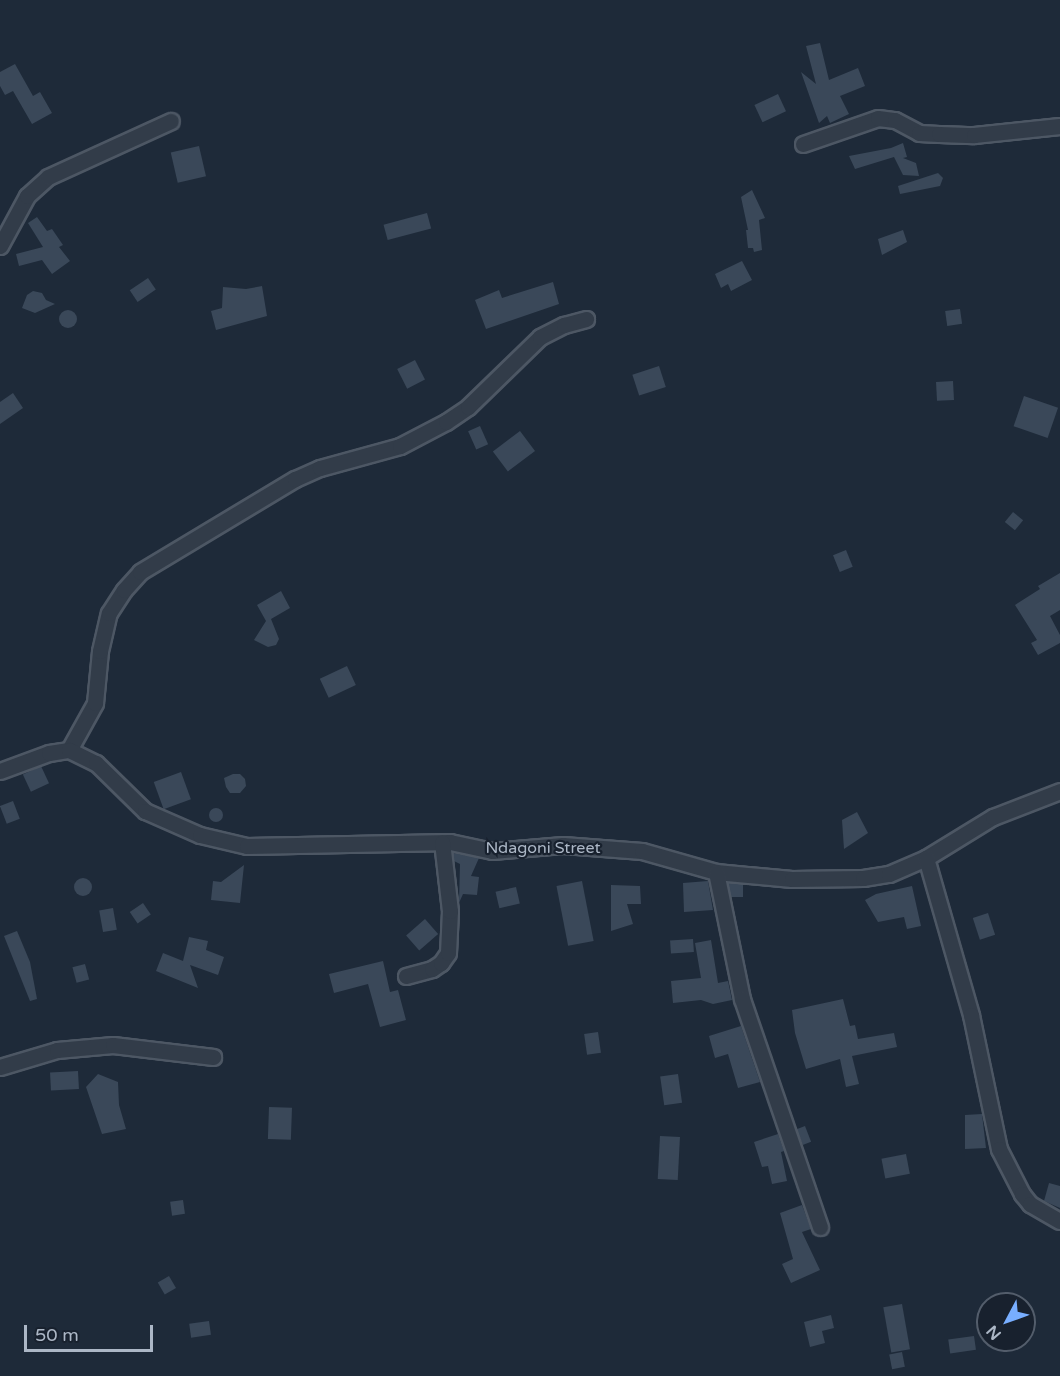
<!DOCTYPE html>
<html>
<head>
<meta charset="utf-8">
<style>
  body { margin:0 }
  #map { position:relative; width:1060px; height:1376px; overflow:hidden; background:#1e2a39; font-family:"Varela Round",sans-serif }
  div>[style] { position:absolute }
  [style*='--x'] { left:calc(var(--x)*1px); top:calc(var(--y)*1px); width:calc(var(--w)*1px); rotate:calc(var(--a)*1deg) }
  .building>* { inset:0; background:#3a4859; transform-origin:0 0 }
  .round { border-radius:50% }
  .roads { filter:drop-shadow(2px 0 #4d5764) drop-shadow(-2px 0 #4d5764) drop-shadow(0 2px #4d5764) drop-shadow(0 -2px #4d5764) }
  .minor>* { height:15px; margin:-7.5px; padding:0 7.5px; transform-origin:7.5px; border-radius:7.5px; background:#323c49 }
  span { translate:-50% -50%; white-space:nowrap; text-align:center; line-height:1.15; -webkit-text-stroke:4.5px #18212e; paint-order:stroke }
  .street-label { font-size:16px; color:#acb7c6 }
  .north { position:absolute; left:976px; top:1292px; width:60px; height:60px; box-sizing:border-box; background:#18212e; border:2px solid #535d6b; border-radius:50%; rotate:229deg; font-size:16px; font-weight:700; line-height:24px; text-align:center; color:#acb7c6 }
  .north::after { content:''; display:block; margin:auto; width:21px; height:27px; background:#78aeff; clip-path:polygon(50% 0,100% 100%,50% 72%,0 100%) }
  .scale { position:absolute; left:24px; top:1325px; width:129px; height:27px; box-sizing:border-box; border:3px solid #acb7c6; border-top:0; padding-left:8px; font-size:18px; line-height:21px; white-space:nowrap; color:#acb7c6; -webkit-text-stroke:4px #18212e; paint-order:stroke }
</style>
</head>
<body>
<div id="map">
  <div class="building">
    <i style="clip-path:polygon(820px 43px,829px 80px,858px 68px,865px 86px,840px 96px,849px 114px,830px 123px,827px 116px,819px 123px,801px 72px,816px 84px,806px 46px)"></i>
    <i style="clip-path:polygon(15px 64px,33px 96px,40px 92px,52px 113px,32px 124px,13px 91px,5px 95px,0 86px,0 72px)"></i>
    <i style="left:778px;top:94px;width:19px;height:26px;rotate:65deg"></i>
    <i style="clip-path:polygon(903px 143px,907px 157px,903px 158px,916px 163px,919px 176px,903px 175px,894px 157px,855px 169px,849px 156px,891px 148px)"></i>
    <i style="left:199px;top:146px;width:31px;height:29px;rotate:77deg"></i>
    <i style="clip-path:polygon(938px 173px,943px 178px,940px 186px,900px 194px,898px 186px)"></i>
    <i style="clip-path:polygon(752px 190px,765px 218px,759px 220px,762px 250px,754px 252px,753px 248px,748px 248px,746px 230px,748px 230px,741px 197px)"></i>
    <i style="left:427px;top:213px;width:16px;height:45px;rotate:75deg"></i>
    <i style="clip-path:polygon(37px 217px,47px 231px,52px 229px,63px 245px,59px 247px,70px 261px,52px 274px,42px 260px,19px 266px,16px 254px,43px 247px,28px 223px)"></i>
    <i style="clip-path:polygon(903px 230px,907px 242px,882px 255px,878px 239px)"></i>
    <i style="clip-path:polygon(742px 261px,752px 280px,731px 291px,728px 284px,721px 288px,715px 274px)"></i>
    <i style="left:148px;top:278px;width:14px;height:22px;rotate:56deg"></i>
    <i style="clip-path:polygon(553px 282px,559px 304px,486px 329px,475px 300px,499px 290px,502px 298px)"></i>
    <i style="clip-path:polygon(262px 286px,267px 316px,216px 330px,211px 311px,222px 308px,223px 287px,246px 289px)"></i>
    <i style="clip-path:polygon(33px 291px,42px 293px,46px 300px,55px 304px,35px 313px,22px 308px,27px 295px)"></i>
    <i style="left:960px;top:309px;width:15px;height:15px;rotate:82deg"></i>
    <i class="round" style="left:59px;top:310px;width:18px;height:18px"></i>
    <i style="left:415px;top:360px;width:22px;height:20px;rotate:63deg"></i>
    <i style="left:659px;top:366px;width:22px;height:28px;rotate:72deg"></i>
    <i style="left:953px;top:381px;width:19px;height:17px;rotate:87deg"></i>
    <i style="clip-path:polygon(13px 393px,23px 408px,0 424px,0 402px)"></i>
    <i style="left:1024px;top:396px;width:36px;height:32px;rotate:19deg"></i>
    <i style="left:480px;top:426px;width:20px;height:13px;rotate:66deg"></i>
    <i style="left:520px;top:431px;width:25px;height:34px;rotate:53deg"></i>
    <i style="left:1013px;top:512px;width:13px;height:13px;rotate:39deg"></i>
    <i style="left:846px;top:550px;width:18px;height:14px;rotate:68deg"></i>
    <i style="clip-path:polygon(1060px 573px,1060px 610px,1050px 616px,1060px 635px,1060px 643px,1038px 655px,1031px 643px,1037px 640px,1015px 605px,1040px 589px,1038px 586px)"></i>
    <i style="clip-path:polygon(281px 591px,290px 608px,271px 619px,279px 639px,276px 645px,268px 647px,254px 640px,266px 621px,257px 605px)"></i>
    <i style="left:347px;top:666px;width:21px;height:30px;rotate:65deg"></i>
    <i style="left:41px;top:766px;width:19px;height:20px;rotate:65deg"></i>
    <i style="left:181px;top:772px;width:29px;height:29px;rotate:70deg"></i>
    <i style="clip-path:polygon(233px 774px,240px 774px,245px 779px,246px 786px,240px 793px,230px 793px,226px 787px,224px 778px)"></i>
    <i style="left:13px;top:801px;width:19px;height:14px;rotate:69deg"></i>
    <i class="round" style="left:209px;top:808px;width:14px;height:14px"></i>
    <i style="clip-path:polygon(857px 812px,868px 833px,844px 849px,842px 820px)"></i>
    <i style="clip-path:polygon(453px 853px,479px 858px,471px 876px,479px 877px,477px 895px,463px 894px,459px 903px,460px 864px,454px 861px)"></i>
    <i style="clip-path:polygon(244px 865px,240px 903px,211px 900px,213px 881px,221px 882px)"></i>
    <i class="round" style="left:74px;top:878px;width:18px;height:18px"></i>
    <i style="left:582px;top:881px;width:61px;height:26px;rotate:79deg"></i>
    <i style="clip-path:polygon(708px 881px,713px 910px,684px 912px,683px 883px)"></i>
    <i style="clip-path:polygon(728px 883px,743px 884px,743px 897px,731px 897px)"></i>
    <i style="clip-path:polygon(611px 885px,640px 886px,641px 904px,627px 904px,633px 924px,611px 931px)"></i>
    <i style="clip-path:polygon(912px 886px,921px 926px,907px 929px,904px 917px,878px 922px,865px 900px,876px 894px)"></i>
    <i style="left:516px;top:887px;width:17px;height:21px;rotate:77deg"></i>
    <i style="left:143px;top:903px;width:14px;height:16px;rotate:56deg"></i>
    <i style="left:113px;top:908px;width:22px;height:14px;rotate:80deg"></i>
    <i style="left:988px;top:913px;width:23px;height:16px;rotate:72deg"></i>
    <i style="left:425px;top:919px;width:20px;height:25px;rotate:49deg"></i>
    <i style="clip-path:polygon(17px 931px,30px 962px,37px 999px,30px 1001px,4px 936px)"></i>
    <i style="clip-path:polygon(189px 937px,208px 941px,206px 950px,224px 957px,218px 975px,190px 965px,198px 988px,156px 971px,163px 953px,183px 961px)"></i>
    <i style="left:693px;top:939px;width:13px;height:23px;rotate:86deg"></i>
    <i style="clip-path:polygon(711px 940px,718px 983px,728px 981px,732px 1000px,713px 1004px,701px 1000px,673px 1003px,671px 981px,701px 978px,695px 943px)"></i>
    <i style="clip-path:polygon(383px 961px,390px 992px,398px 990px,406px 1020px,380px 1027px,368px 984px,334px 993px,329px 974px)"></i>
    <i style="left:85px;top:964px;width:16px;height:13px;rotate:75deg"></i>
    <i style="clip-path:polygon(843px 999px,850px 1026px,855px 1025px,858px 1039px,894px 1033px,897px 1047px,852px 1056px,859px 1084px,846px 1087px,840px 1059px,806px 1069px,795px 1033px,792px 1010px)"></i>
    <i style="clip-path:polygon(741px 1026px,760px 1082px,738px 1088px,728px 1054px,715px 1058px,709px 1036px)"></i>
    <i style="left:598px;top:1032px;width:21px;height:14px;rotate:82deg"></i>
    <i style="left:78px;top:1071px;width:18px;height:28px;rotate:87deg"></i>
    <i style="clip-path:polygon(98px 1074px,118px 1082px,119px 1105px,126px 1129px,102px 1134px,86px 1087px)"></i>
    <i style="left:678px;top:1074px;width:29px;height:18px;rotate:82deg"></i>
    <i style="left:269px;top:1107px;width:23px;height:32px;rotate:2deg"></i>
    <i style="clip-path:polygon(982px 1114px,986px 1148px,965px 1149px,965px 1115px)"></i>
    <i style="left:805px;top:1126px;width:17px;height:9px;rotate:69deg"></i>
    <i style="clip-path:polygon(778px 1134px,784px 1151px,781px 1152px,787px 1181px,772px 1184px,768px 1166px,762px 1167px,754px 1142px)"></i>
    <i style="left:660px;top:1136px;width:20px;height:43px;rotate:3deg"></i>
    <i style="left:906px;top:1154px;width:20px;height:25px;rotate:79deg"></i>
    <i style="clip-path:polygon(1049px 1183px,1060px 1186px,1060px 1208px,1044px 1201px)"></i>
    <i style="left:183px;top:1200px;width:14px;height:13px;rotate:82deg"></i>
    <i style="clip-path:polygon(802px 1205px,811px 1229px,802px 1232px,820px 1270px,791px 1283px,782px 1264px,793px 1259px,780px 1213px)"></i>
    <i style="left:169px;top:1276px;width:14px;height:13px;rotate:60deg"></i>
    <i style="left:902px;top:1304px;width:46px;height:19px;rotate:80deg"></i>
    <i style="clip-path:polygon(831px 1315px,834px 1328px,822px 1331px,825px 1343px,810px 1347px,804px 1322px)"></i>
    <i style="left:209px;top:1321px;width:14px;height:20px;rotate:82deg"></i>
    <i style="left:974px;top:1336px;width:14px;height:26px;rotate:82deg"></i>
    <i style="left:902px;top:1352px;width:15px;height:13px;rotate:79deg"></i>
  </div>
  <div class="roads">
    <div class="minor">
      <i style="--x:803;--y:144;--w:79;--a:-19.1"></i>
      <i style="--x:878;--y:118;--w:17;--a:7"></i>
      <i style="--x:895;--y:120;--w:27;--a:28"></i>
      <i style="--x:919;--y:133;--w:20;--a:3"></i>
      <i style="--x:939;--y:134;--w:35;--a:2"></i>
      <i style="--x:974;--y:135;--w:86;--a:-6"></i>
      <i style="--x:0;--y:246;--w:57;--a:-61.6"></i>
      <i style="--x:27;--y:196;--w:28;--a:-42"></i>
      <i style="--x:48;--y:177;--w:135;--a:-24.5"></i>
      <i style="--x:69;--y:750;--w:54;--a:-61"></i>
      <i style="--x:95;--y:703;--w:52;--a:-84.5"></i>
      <i style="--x:100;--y:651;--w:39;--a:-77"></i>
      <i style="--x:109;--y:613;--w:27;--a:-57"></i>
      <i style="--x:124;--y:590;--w:24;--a:-48"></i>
      <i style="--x:140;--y:572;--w:181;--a:-31"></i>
      <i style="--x:295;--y:479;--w:27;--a:-24"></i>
      <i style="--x:320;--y:468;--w:83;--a:-15.4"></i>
      <i style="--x:400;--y:446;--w:52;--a:-27.6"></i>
      <i style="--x:446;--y:422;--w:27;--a:-34"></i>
      <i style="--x:468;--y:407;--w:100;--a:-44.2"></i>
      <i style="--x:540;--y:337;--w:27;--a:-27"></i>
      <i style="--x:564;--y:325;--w:23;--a:-15"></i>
      <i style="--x:0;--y:771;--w:52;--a:-20.2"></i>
      <i style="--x:49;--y:753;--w:20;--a:-9"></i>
      <i style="--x:69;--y:750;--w:30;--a:26"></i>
      <i style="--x:96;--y:763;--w:69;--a:44.4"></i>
      <i style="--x:145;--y:811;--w:60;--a:23.6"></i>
      <i style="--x:200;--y:835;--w:48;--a:13.2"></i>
      <i style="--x:247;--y:846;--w:203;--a:-1.1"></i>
      <i style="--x:450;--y:842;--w:43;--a:12.1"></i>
      <i style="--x:492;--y:851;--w:71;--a:-4.8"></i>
      <i style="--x:563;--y:845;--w:79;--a:4.3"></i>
      <i style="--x:642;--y:851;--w:77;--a:15.8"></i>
      <i style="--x:716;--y:872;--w:76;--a:5.3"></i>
      <i style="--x:792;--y:879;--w:71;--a:-0.8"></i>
      <i style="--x:863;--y:878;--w:26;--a:-9"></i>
      <i style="--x:889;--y:874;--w:40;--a:-23.4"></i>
      <i style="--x:926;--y:858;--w:79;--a:-31.5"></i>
      <i style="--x:993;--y:817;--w:72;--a:-21.2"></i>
      <i style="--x:926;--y:858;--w:163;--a:74"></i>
      <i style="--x:971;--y:1015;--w:137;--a:78.2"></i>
      <i style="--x:999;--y:1149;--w:51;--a:62.9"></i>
      <i style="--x:1022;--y:1194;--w:13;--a:51"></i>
      <i style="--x:1030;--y:1204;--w:34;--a:30"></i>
      <i style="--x:716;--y:872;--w:130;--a:78.4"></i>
      <i style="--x:742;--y:999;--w:241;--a:71.1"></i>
      <i style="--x:406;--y:976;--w:27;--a:-15"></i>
      <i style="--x:432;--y:969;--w:11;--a:-34"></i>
      <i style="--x:441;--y:963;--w:12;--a:-55"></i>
      <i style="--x:448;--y:953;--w:42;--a:-87.3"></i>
      <i style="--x:450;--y:911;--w:69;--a:-96.6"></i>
      <i style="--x:0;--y:1067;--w:59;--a:-16.6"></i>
      <i style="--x:57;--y:1050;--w:56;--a:-5.1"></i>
      <i style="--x:113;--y:1045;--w:101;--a:6.8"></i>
    </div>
  </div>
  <div class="street-label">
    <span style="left:543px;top:848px">Ndagoni Street</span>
  </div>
  <div class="north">N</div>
  <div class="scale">50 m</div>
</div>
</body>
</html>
